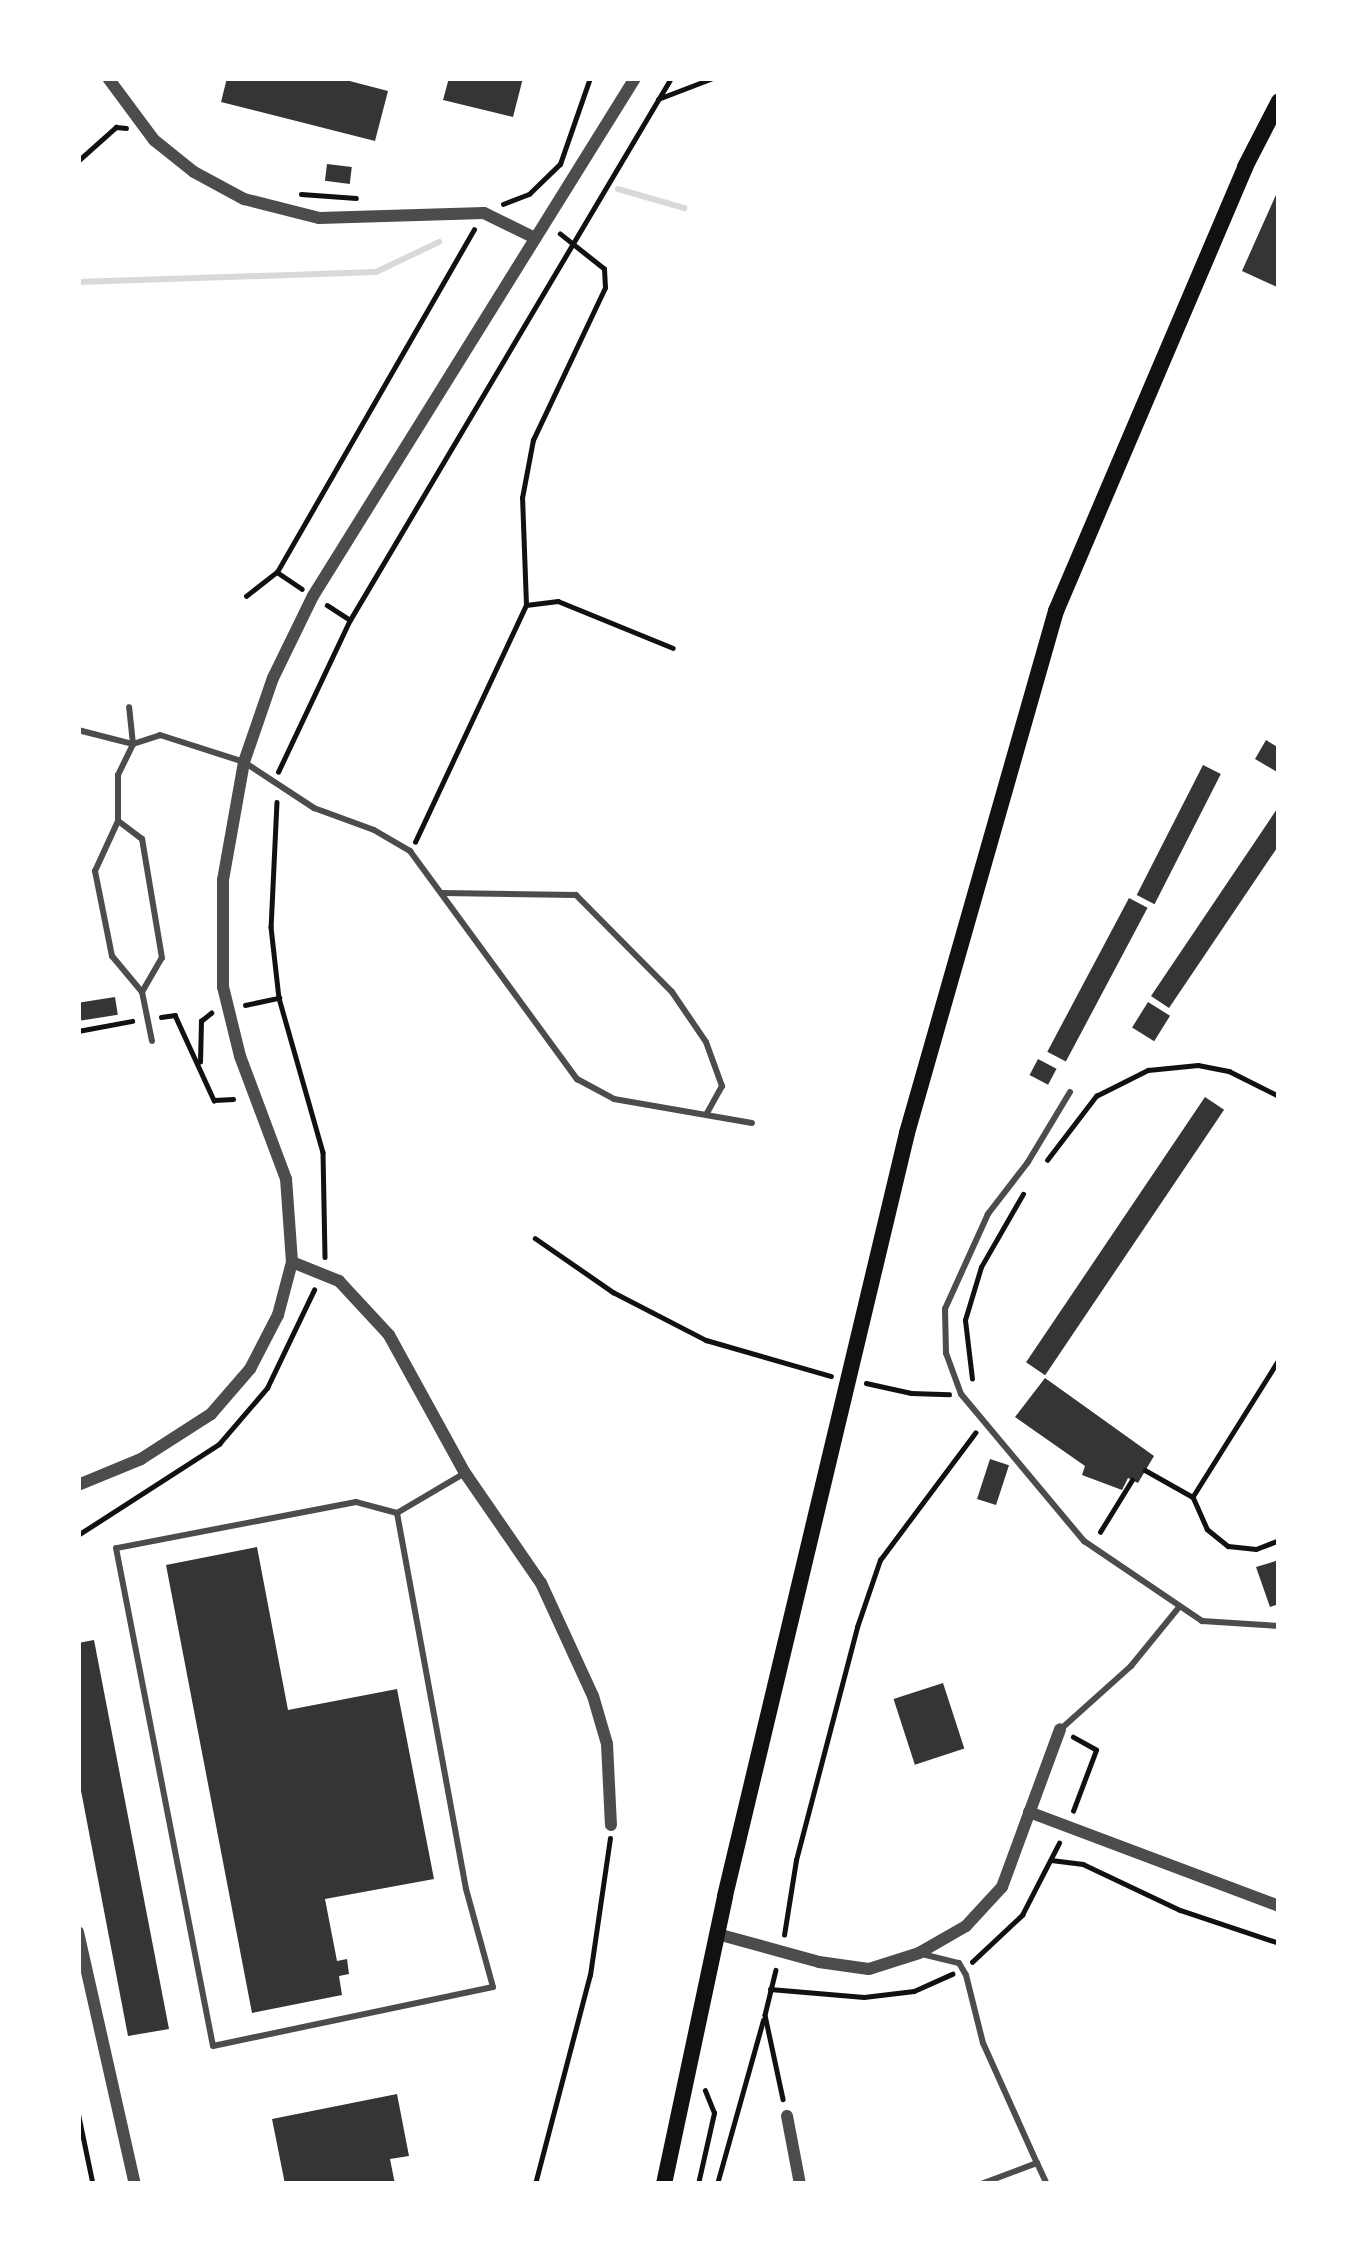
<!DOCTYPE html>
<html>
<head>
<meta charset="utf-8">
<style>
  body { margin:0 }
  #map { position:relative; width:1357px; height:2262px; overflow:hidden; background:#fff; font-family:Poppins,sans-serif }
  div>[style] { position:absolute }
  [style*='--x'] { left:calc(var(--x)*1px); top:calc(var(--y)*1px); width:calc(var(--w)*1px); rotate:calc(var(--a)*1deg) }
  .stream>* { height:6px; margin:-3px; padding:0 3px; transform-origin:3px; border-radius:3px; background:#d9d9d9 }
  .building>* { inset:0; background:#353535; transform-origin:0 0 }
  .path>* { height:4.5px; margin:-2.25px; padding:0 2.25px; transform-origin:2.25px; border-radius:2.25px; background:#111 }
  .service>* { height:6px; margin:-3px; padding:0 3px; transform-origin:3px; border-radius:3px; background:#4c4c4c }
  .minor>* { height:12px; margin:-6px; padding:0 6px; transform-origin:6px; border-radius:6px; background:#4c4c4c }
  .secondary>* { height:16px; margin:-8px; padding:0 8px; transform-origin:8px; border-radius:8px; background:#111 }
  span { translate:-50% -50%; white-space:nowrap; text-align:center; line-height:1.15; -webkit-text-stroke:12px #fff; paint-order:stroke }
  .frame { position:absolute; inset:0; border:81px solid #fff; pointer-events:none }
</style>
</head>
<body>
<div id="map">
  <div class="stream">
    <i style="--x:618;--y:189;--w:69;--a:16.1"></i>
    <i style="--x:78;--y:282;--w:298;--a:-1.9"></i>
    <i style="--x:376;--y:272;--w:70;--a:-25.5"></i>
  </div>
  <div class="building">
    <i style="clip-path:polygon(227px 78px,338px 78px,388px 91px,375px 141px,221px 102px)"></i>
    <i style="clip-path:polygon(449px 78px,523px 78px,513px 117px,443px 100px)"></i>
    <i style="left:327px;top:164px;width:25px;height:17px;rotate:7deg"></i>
    <i style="clip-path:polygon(1279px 188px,1279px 283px,1277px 287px,1242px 271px)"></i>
    <i style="clip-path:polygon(1266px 740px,1279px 748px,1279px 773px,1255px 759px)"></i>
    <i style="left:1203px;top:765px;width:20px;height:146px;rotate:27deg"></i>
    <i style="clip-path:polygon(1279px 806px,1279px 845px,1169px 1008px,1151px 996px)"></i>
    <i style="left:1129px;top:898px;width:21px;height:174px;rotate:28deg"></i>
    <i style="left:115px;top:997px;width:18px;height:37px;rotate:81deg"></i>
    <i style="left:1148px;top:1002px;width:26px;height:30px;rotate:32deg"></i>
    <i style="left:1038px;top:1059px;width:21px;height:18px;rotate:28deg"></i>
    <i style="left:1205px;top:1097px;width:23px;height:320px;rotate:34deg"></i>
    <i style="clip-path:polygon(1045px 1378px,1154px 1456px,1138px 1483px,1128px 1478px,1122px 1490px,1082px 1475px,1085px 1466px,1015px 1417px)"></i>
    <i style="left:990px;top:1459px;width:20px;height:42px;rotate:18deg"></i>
    <i style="clip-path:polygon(257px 1547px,288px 1710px,397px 1689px,434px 1879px,325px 1899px,337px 1961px,347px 1959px,349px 1974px,339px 1976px,342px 1995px,252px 2013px,166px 1565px)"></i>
    <i style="clip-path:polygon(1279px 1560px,1279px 1604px,1270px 1607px,1256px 1567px)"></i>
    <i style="clip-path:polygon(94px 1640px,169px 2029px,128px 2036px,78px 1775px,78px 1643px)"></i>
    <i style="left:943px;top:1683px;width:69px;height:52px;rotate:72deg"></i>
    <i style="clip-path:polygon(397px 2094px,409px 2156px,390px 2159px,395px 2184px,285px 2184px,272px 2119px)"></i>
  </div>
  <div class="path">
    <i style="--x:658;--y:99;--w:59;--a:-20.9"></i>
    <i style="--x:78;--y:161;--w:51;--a:-41.8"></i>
    <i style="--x:116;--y:127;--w:10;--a:6"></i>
    <i style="--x:301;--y:194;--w:55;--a:4.2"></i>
    <i style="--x:503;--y:204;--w:28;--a:-21"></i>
    <i style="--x:529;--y:194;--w:43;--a:-44.1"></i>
    <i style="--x:560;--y:164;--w:91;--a:-70.8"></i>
    <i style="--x:277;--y:572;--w:30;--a:34"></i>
    <i style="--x:246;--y:596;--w:39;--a:-38"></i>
    <i style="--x:277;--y:572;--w:395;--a:-60.1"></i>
    <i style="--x:327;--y:605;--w:27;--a:33"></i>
    <i style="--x:526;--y:605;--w:32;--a:-7"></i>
    <i style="--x:558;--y:601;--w:124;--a:22.2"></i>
    <i style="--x:278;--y:772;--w:168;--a:-64.7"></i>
    <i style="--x:350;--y:620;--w:630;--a:-59.36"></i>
    <i style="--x:277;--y:802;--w:125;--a:92.7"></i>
    <i style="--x:271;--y:927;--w:71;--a:83.6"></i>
    <i style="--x:279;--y:998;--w:160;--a:74.1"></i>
    <i style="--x:323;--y:1152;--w:105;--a:88.9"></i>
    <i style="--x:415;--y:842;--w:262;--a:-64.9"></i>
    <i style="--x:526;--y:605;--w:107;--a:-92.1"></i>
    <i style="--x:522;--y:498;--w:59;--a:-79.3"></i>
    <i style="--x:533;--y:440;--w:168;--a:-64.7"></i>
    <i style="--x:605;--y:288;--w:19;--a:-93"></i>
    <i style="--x:604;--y:269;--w:56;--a:-141.5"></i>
    <i style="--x:245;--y:1005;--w:35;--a:-12"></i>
    <i style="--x:161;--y:1017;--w:14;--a:-8"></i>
    <i style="--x:175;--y:1015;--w:94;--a:65.4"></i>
    <i style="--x:214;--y:1100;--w:19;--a:-3"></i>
    <i style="--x:78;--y:1031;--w:55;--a:-10.5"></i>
    <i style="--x:200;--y:1062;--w:41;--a:-88.6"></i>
    <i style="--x:201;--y:1021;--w:13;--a:-39"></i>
    <i style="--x:1047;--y:1160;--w:81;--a:-52.6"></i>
    <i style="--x:1096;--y:1096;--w:58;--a:-26.6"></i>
    <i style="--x:1148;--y:1070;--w:50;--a:-5.7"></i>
    <i style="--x:1198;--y:1065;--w:32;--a:11"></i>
    <i style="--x:1229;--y:1071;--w:56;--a:26.6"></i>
    <i style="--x:535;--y:1238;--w:95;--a:34.7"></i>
    <i style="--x:613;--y:1292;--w:105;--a:27.3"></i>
    <i style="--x:706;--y:1340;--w:130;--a:16.1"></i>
    <i style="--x:1279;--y:1360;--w:162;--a:122.1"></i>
    <i style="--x:1193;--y:1497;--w:35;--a:66"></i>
    <i style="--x:1207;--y:1529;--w:27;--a:39"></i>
    <i style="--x:1228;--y:1546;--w:28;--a:6"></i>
    <i style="--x:1256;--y:1549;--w:25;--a:-21"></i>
    <i style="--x:972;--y:1379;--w:59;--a:-96.8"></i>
    <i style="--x:965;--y:1320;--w:55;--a:-73.2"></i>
    <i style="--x:981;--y:1267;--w:84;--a:-60.1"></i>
    <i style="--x:866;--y:1383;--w:46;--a:12.5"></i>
    <i style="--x:911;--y:1393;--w:38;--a:2"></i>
    <i style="--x:1145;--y:1470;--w:55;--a:29.4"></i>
    <i style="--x:1100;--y:1532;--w:61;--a:-58.4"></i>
    <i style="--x:78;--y:1535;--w:168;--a:-32.8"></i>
    <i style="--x:219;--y:1444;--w:74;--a:-49.4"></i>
    <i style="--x:267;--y:1388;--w:109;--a:-64.4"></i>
    <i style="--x:1073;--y:1811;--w:65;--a:-69.3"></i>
    <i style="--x:1096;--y:1750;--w:26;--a:-151"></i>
    <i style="--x:1051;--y:1860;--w:32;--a:7"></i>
    <i style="--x:1083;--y:1864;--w:107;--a:25.4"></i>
    <i style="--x:1180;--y:1910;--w:104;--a:18.4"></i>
    <i style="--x:784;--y:1935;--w:76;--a:-80.9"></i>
    <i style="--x:796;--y:1860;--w:241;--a:-75.3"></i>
    <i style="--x:857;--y:1627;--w:71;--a:-71.1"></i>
    <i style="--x:880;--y:1560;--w:159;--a:-53.2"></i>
    <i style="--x:972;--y:1962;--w:69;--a:-43.2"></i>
    <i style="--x:1022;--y:1915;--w:81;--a:-62.8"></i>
    <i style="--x:776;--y:1970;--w:46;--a:103.7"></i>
    <i style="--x:765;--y:2015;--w:86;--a:77.9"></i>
    <i style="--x:770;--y:1989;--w:94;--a:4.9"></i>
    <i style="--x:864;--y:1997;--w:50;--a:-6.8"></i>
    <i style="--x:914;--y:1991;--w:42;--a:-24.1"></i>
    <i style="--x:78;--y:2112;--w:74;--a:78.2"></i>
    <i style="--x:535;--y:2184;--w:216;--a:-75.3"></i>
    <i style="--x:590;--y:1975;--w:138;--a:-81.7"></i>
    <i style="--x:698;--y:2184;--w:73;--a:-77.3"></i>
    <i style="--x:714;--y:2113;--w:24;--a:-112"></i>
    <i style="--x:717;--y:2184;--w:170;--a:-74.3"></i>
  </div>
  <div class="service">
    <i style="--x:78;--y:730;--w:57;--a:14.3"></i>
    <i style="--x:133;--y:744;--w:37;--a:-96"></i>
    <i style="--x:118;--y:821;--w:55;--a:114.7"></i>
    <i style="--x:95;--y:871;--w:87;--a:78.7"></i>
    <i style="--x:112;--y:956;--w:47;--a:50.2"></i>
    <i style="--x:442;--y:893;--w:134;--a:0.9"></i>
    <i style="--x:576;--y:895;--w:136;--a:45.3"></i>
    <i style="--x:672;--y:992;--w:60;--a:55.8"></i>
    <i style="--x:706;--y:1042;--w:47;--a:70"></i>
    <i style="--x:722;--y:1086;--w:31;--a:119"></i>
    <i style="--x:152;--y:1041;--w:50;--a:-101.5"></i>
    <i style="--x:142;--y:992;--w:39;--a:-60"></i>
    <i style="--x:162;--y:958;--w:121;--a:-99.5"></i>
    <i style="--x:142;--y:839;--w:30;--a:-143"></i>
    <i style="--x:118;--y:821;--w:46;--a:-90"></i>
    <i style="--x:118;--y:775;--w:34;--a:-64"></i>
    <i style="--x:133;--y:744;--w:28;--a:-18"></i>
    <i style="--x:160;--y:735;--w:88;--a:17.8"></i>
    <i style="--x:244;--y:762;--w:84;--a:33.3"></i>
    <i style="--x:314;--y:808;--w:64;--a:20.1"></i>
    <i style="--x:374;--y:830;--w:42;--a:30.3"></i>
    <i style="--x:410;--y:851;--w:283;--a:53.8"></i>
    <i style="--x:577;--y:1079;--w:42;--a:28.4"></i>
    <i style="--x:614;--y:1099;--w:140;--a:9.9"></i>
    <i style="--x:1070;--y:1092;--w:82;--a:121"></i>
    <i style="--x:1028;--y:1162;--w:66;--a:127.6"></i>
    <i style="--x:988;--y:1214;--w:104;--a:114.4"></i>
    <i style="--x:945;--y:1309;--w:44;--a:88.7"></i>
    <i style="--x:946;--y:1353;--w:44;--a:69.9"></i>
    <i style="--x:961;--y:1394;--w:192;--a:50.1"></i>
    <i style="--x:1084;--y:1541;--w:143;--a:34.1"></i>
    <i style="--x:1202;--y:1621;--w:77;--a:3.7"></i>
    <i style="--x:397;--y:1513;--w:42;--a:-165"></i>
    <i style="--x:356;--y:1502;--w:244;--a:169.1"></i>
    <i style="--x:116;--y:1548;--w:507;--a:78.98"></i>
    <i style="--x:213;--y:2046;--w:286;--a:-11.9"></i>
    <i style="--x:493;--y:1987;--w:102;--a:-105.4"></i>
    <i style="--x:466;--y:1889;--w:382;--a:-100.4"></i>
    <i style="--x:397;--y:1513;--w:79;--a:-30.5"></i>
    <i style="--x:1062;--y:1728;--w:93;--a:-41.9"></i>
    <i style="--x:1131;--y:1666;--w:77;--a:-50.8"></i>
    <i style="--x:922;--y:1954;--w:38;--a:14"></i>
    <i style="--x:959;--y:1963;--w:14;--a:60"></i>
    <i style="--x:966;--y:1975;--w:70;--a:76"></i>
    <i style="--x:983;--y:2043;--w:132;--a:65.8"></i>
    <i style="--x:981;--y:2184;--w:60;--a:-20.6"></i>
    <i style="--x:1037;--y:2163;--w:23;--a:65"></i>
  </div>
  <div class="minor">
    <i style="--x:108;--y:78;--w:77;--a:53.4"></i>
    <i style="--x:154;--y:140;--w:51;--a:38.7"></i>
    <i style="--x:194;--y:172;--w:57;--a:28.4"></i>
    <i style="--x:244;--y:199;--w:77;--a:14.2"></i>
    <i style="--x:319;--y:218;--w:165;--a:-1.7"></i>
    <i style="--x:484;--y:213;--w:57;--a:26.1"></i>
    <i style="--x:292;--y:1262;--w:51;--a:22"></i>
    <i style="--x:339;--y:1281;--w:74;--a:47.2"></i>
    <i style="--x:389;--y:1335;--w:158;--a:61.2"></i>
    <i style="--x:465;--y:1473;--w:134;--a:55.4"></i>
    <i style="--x:541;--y:1583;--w:124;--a:65.3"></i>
    <i style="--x:593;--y:1696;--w:50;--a:73.7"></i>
    <i style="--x:607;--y:1744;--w:81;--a:87.2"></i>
    <i style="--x:78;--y:1485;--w:68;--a:-22.4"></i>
    <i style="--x:141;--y:1459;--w:83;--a:-32.7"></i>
    <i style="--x:211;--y:1414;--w:60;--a:-49.1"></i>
    <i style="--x:250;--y:1369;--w:61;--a:-62.6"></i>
    <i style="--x:278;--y:1315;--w:55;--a:-75.2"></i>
    <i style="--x:292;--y:1262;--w:83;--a:-94.1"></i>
    <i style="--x:286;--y:1179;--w:131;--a:-110.5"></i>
    <i style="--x:240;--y:1056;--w:71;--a:-103.8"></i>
    <i style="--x:223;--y:987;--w:107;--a:-90"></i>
    <i style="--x:223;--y:880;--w:120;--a:-79.9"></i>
    <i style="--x:244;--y:762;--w:89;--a:-71"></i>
    <i style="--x:273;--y:678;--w:91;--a:-64"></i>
    <i style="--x:313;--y:596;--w:610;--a:-58.13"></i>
    <i style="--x:1029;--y:1812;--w:267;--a:20.6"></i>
    <i style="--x:78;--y:1932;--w:258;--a:77.3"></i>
    <i style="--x:721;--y:1935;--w:102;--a:15.4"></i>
    <i style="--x:819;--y:1962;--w:50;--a:8"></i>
    <i style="--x:869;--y:1969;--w:52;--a:-17.7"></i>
    <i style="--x:919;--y:1953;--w:54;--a:-29.9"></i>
    <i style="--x:966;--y:1926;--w:53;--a:-47.3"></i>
    <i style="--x:1002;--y:1887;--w:168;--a:-69.8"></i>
    <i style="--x:787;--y:2116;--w:69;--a:79.2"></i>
  </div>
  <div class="secondary">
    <i style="--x:664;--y:2184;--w:294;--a:-78"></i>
    <i style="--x:725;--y:1896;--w:784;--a:-76.58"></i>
    <i style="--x:907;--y:1133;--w:543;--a:-74.07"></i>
    <i style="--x:1056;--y:611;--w:483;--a:-66.9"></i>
    <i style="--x:1245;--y:167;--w:74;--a:-62.7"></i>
  </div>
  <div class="frame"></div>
</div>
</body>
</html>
